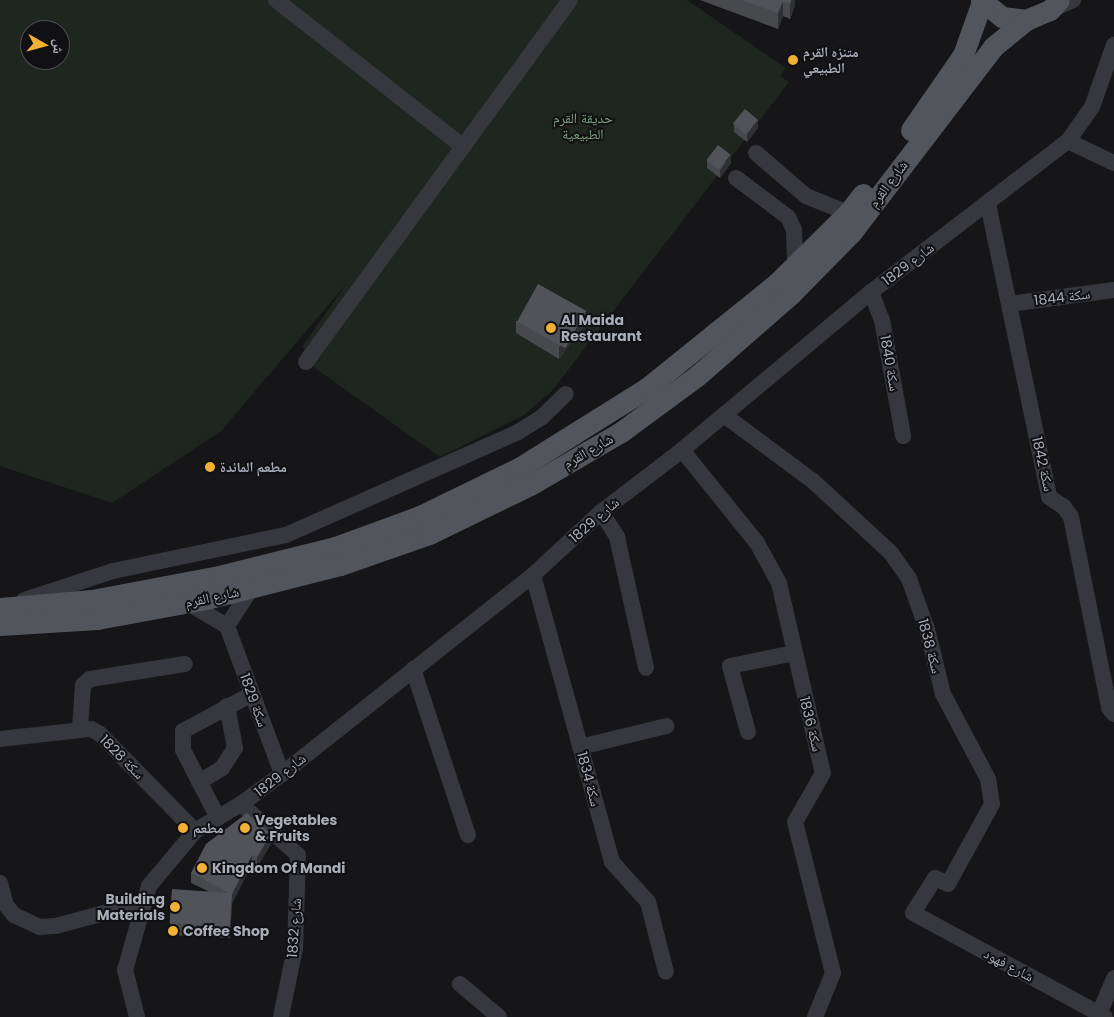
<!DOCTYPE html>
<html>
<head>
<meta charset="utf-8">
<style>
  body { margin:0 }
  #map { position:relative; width:1114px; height:1017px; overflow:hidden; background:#161618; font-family:Poppins,"Noto Naskh Arabic",sans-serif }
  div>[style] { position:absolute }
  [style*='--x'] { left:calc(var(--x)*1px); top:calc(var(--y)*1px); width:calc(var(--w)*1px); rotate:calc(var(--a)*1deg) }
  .green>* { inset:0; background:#1e261f }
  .minor>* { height:16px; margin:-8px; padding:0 8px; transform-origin:8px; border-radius:8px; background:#37383d }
  .major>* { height:21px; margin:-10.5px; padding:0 10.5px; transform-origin:10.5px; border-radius:10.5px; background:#53555c }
  .wall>* { inset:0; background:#47494d }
  .shaded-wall>* { inset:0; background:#2f3033 }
  .building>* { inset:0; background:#525359; transform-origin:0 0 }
  .dots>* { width:14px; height:14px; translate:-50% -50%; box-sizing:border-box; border:2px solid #111113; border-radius:50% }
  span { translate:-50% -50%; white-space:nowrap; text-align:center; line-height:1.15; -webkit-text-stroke:4px #111113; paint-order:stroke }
  .poi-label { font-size:14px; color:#a8adb8; font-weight:700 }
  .left { translate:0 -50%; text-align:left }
  .right { translate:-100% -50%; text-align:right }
  .park-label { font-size:14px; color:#7fa381 }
  .street-label { font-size:14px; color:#a8adb8 }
  .north { position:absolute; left:20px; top:20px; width:50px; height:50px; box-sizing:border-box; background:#111113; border:1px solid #4d4f55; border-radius:50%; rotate:97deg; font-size:14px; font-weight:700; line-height:20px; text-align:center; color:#a8adb8 }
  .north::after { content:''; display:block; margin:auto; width:18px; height:22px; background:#f2b134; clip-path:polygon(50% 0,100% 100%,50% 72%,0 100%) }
</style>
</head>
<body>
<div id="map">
  <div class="green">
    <i style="clip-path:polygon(evenodd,0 0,687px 0,786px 68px,780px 76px,789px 82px,552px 391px,524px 415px,440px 457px,305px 361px,310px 354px,302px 347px,348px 282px,221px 431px,112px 503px,0 466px,0 0,30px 30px,60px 30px,60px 60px,30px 60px,30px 30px)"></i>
  </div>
  <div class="minor">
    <i style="--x:276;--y:0;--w:236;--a:38.1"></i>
    <i style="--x:1050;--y:10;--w:25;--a:-23"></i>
    <i style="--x:1068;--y:141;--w:51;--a:25.6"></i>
    <i style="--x:756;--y:153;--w:66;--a:40.7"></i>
    <i style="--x:806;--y:196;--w:45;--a:22"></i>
    <i style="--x:736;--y:178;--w:65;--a:36.9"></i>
    <i style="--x:788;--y:217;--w:14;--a:65"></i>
    <i style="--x:794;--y:230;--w:36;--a:88"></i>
    <i style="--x:988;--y:204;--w:299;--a:78.2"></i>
    <i style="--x:1049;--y:497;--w:18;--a:34"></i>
    <i style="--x:1064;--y:507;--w:12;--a:55"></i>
    <i style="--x:1071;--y:517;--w:195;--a:78.7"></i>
    <i style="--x:1109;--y:708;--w:8;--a:50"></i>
    <i style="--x:871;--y:292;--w:30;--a:69"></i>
    <i style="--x:882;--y:320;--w:118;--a:79.7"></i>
    <i style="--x:1010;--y:304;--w:105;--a:-7.7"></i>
    <i style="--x:306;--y:362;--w:448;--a:-53.9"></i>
    <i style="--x:724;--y:415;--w:111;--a:36.6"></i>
    <i style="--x:813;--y:481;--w:106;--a:42.7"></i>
    <i style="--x:891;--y:553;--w:32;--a:55"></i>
    <i style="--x:909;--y:579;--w:53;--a:70.2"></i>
    <i style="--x:927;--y:629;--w:67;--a:76.2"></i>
    <i style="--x:943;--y:694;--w:96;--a:62.1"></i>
    <i style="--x:988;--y:779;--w:25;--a:81"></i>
    <i style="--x:992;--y:804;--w:91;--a:118.8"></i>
    <i style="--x:948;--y:884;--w:14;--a:-155"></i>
    <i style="--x:935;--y:878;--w:41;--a:122.2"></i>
    <i style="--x:913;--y:913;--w:218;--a:28.4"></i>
    <i style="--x:682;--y:450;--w:119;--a:51.1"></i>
    <i style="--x:757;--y:543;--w:46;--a:61.2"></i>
    <i style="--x:779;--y:583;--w:195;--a:77"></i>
    <i style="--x:823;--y:773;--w:56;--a:119.7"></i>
    <i style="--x:795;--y:822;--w:156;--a:75.9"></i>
    <i style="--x:833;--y:973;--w:48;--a:112.2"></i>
    <i style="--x:601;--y:512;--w:30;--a:57"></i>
    <i style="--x:617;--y:537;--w:134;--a:77.5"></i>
    <i style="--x:533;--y:575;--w:298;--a:74.6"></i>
    <i style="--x:612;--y:862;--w:54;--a:48"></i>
    <i style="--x:648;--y:902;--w:72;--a:75.6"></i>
    <i style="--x:24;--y:600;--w:94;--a:-18"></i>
    <i style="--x:113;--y:571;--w:177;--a:-11.8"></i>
    <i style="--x:286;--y:535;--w:254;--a:-23.9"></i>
    <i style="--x:518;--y:432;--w:28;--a:-32"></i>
    <i style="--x:542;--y:417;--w:33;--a:-44"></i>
    <i style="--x:188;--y:603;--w:45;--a:30.5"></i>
    <i style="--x:227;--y:626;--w:158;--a:69.6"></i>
    <i style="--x:227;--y:626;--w:44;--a:-57"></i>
    <i style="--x:413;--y:669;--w:175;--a:71.7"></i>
    <i style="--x:80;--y:729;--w:44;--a:-86.1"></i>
    <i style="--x:83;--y:685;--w:9;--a:-41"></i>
    <i style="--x:90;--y:679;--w:96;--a:-9"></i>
    <i style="--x:748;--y:732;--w:68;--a:-105.3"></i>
    <i style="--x:730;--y:666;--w:65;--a:-11.5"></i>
    <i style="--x:0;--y:739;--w:92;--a:-6.3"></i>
    <i style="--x:91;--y:729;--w:10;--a:29"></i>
    <i style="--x:100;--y:734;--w:136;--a:45.6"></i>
    <i style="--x:580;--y:747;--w:89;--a:-13.6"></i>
    <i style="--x:199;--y:782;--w:27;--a:-31"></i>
    <i style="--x:222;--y:768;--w:24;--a:-57"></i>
    <i style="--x:235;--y:748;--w:43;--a:-100.8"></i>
    <i style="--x:241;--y:804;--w:76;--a:41.8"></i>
    <i style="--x:298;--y:855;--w:93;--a:91.8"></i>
    <i style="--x:295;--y:948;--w:70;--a:101.5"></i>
    <i style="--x:218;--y:818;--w:76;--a:-117.2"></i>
    <i style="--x:183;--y:750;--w:19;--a:-90"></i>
    <i style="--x:183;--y:731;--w:78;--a:-28.2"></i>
    <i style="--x:0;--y:883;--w:23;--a:75"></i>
    <i style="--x:6;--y:905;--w:13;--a:51"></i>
    <i style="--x:14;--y:915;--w:29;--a:25"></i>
    <i style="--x:40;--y:927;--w:16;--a:-4"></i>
    <i style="--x:56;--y:926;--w:92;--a:-15.1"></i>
    <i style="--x:460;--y:984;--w:51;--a:40.2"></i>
    <i style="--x:1099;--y:1014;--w:39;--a:-67"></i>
    <i style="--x:137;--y:1017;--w:49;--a:-104.3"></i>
    <i style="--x:125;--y:970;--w:87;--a:-74.1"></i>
    <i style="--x:149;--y:886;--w:72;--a:-50.1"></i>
    <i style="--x:195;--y:831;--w:53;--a:-30.4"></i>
    <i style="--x:241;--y:804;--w:51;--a:-36.2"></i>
    <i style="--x:282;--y:774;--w:320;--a:-38.4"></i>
    <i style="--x:533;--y:575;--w:93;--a:-42.8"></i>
    <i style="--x:601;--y:512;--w:102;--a:-37.4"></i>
    <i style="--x:682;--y:450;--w:246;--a:-39.9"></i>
    <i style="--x:871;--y:292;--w:248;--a:-37.5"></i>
    <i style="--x:1068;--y:141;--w:42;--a:-54.8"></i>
    <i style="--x:1092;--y:107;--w:66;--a:-70.5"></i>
  </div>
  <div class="major">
    <i style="--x:981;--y:0;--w:27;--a:39"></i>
    <i style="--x:1002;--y:17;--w:24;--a:7"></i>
    <i style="--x:1026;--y:20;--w:26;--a:-23"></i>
    <i style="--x:1050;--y:10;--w:13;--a:-48"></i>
    <i style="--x:911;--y:130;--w:91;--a:-55.3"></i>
    <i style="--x:963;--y:55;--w:56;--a:-70.3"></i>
    <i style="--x:0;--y:608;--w:92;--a:-5"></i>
    <i style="--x:92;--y:600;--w:129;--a:-10.7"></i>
    <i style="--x:219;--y:576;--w:120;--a:-14"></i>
    <i style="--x:335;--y:547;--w:90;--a:-20"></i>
    <i style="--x:420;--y:516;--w:110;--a:-25.9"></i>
    <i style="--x:519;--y:468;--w:151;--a:-32"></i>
    <i style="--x:647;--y:388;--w:166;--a:-38.9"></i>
    <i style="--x:776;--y:284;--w:101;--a:-44.6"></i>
    <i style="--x:848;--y:213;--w:24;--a:-52"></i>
    <i style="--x:0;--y:625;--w:97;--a:-3.5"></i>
    <i style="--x:97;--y:619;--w:111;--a:-10.4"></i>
    <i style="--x:206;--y:599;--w:138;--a:-14.2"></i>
    <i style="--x:340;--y:565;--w:94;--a:-19.2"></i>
    <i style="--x:429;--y:534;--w:114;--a:-25.9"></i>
    <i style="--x:532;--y:484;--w:103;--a:-30.3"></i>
    <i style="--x:621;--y:432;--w:94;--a:-36.4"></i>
    <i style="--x:697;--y:376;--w:125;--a:-41.1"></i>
    <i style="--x:791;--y:294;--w:86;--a:-45.5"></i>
    <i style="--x:851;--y:233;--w:234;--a:-52.6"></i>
    <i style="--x:993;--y:47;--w:43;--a:-39.3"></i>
  </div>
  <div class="wall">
    <i style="clip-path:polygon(700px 0,795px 0,795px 5px,790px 19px,783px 16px,778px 29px)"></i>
    <i style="clip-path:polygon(734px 124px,758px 128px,747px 142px,734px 132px)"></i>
    <i style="clip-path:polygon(707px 160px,731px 163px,720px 178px,707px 168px)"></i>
    <i style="clip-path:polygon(516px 321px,586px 323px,559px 359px,516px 333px)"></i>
    <i style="clip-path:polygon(271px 844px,257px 867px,252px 864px,232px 903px,230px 938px,170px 935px,170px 923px,208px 891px,191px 883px,191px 873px)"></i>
  </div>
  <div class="shaded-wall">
    <i style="clip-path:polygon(791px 0,795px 0,795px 5px,790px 19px,790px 4px)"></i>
    <i style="clip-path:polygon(783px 1px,783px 16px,778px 29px,778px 13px)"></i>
    <i style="clip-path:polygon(758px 120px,758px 128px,747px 142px,747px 134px)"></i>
    <i style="clip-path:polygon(731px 155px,731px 163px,720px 178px,720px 170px)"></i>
    <i style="clip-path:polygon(586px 311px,586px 323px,559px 359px,559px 347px)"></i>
    <i style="clip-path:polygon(271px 834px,271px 844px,257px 867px,257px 857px)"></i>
    <i style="clip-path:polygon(252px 855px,252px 864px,232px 904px,232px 894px)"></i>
    <i style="clip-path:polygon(232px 893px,232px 904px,230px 938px,230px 927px)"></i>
  </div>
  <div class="building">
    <i style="clip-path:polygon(742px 0,791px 0,790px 4px,783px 1px,778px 13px)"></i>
    <i style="left:745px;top:109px;width:17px;height:19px;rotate:40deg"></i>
    <i style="left:718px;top:145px;width:16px;height:19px;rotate:38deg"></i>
    <i style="left:538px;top:284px;width:55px;height:43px;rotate:29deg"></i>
    <i style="clip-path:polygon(247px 813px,271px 834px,257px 857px,252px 855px,232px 894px,232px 893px,229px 893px,191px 873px,206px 844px)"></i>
    <i style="left:172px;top:889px;width:60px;height:34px;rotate:4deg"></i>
  </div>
  <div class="dots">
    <i style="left:793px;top:60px;background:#f2b134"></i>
    <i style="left:551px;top:328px;background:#f2b134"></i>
    <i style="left:210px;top:467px;background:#f2b134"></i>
    <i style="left:183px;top:828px;background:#f2b134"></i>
    <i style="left:245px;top:828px;background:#f2b134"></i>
    <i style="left:202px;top:868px;background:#f2b134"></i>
    <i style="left:175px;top:907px;background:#f2b134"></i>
    <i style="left:173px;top:931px;background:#f2b134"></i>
  </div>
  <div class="poi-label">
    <span class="left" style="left:803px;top:60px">متنزه القرم<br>الطبيعي</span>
    <span class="left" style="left:561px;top:328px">Al Maida<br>Restaurant</span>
    <span class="left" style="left:220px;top:467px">مطعم المائدة</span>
    <span class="left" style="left:255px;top:828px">Vegetables<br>&amp; Fruits</span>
    <span class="left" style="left:193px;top:828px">مطعم</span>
    <span class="left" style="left:212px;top:868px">Kingdom Of Mandi</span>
    <span class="right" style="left:165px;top:907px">Building<br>Materials</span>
    <span class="left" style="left:183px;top:931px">Coffee Shop</span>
  </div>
  <div class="park-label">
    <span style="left:583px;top:126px">حديقة القرم<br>الطبيعية</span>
  </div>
  <div class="street-label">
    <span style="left:888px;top:184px;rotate:-53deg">شارع القرم</span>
    <span style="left:908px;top:264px;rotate:-37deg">1829 شارع</span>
    <span style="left:1062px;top:297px;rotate:-7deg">سكة 1844</span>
    <span style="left:890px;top:363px;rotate:80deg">سكة 1840</span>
    <span style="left:588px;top:451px;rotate:-30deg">شارع القرم</span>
    <span style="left:1043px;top:464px;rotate:77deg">سكة 1842</span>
    <span style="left:594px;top:520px;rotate:-41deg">1829 شارع</span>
    <span style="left:212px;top:597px;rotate:-12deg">شارع القرم</span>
    <span style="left:930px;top:646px;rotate:75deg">1838 سكة</span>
    <span style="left:254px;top:700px;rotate:70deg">سكة 1829</span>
    <span style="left:811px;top:724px;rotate:76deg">سكة 1836</span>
    <span style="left:122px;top:757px;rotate:45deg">سكة 1828</span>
    <span style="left:280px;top:775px;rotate:-38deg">1829 شارع</span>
    <span style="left:589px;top:779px;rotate:75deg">سكة 1834</span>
    <span style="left:294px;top:928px;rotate:-86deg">1832 شارع</span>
    <span style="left:1009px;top:965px;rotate:28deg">شارع فهود</span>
  </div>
  <div class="north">ش</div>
</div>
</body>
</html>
